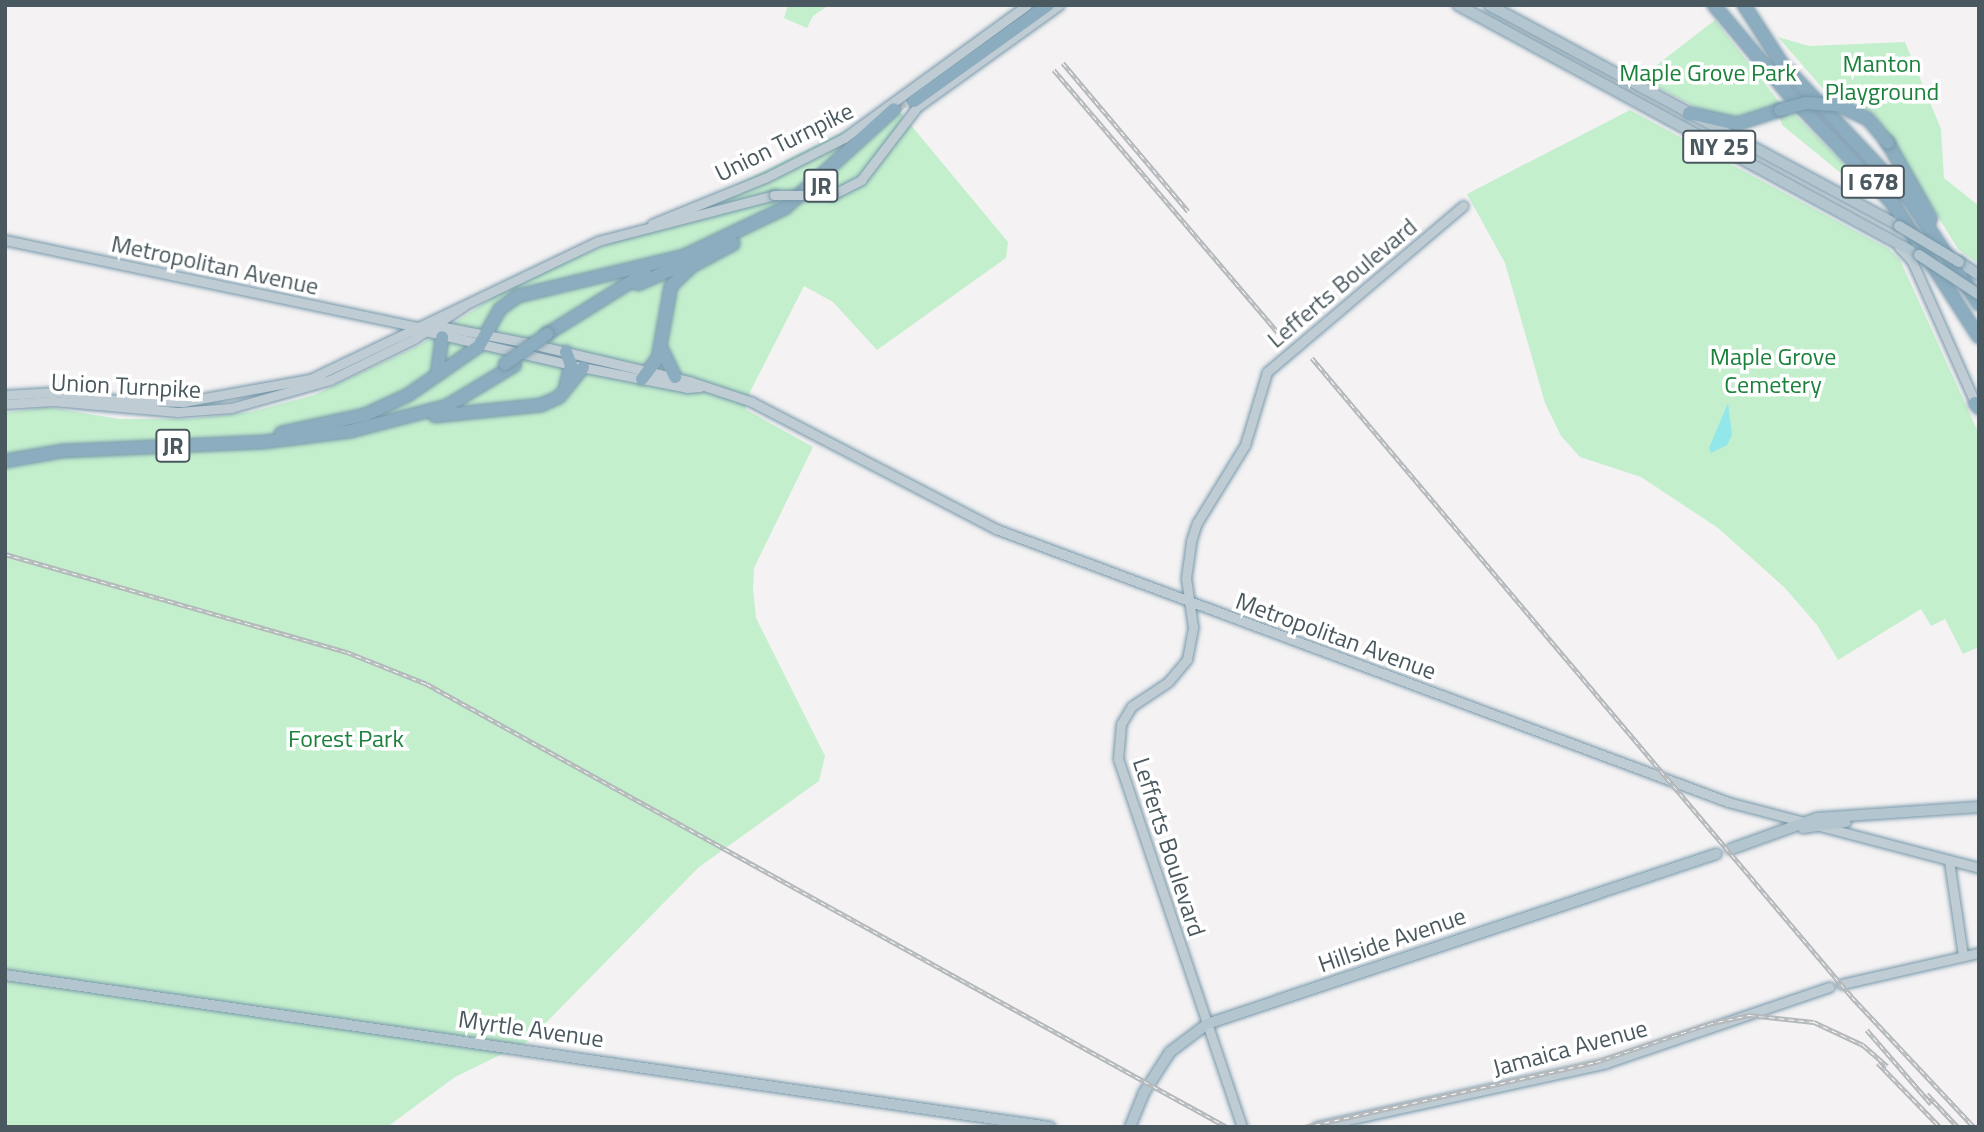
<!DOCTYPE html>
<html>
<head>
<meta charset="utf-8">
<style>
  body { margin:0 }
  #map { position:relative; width:1984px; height:1132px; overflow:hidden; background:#f4f2f3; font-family:"Titillium Web",sans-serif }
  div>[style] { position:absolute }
  .green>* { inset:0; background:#c4efcd }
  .water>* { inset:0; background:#92e7ea }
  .highway-tunnel>* { height:12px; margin-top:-6px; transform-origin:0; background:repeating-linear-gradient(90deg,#caccce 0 12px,transparent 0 18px) }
  .roads { filter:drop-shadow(0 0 2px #7798aa) drop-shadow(0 0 2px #7798aa) }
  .secondary>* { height:9px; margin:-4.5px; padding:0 4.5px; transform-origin:4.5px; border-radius:4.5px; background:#bfccd3 }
  .primary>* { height:10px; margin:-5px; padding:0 5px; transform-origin:5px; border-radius:5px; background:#b3c6cf }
  .highway>* { height:12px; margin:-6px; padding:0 6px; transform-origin:6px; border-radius:6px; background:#8cadbf }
  .rail>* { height:4.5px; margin-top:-2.25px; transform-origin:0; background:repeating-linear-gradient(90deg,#fff 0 5px,#b5b9bc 0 10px); box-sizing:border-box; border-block:2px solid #b5b9bc }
  .bridges { filter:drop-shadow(0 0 2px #7798aa) drop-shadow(0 0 2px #7798aa) }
  .secondary-bridge>* { height:9px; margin:-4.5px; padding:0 4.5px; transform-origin:4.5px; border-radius:4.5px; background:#bfccd3 }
  .primary-bridge>* { height:10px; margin:-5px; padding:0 5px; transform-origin:5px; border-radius:5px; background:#b3c6cf }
  .highway-bridge>* { height:12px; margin:-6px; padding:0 6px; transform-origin:6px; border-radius:6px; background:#8cadbf }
  span { translate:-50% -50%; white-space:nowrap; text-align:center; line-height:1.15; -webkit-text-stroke:7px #fff; paint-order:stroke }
  .shield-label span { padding:2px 5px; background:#fff; border:2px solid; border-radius:5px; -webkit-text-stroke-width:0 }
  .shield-label { font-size:23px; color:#4a595f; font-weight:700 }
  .park-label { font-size:24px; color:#1b813c }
  .street-label { font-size:24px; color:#4a595f }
  .frame { position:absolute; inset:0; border:7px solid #4a595f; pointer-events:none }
</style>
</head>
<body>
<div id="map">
  <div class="green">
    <i style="clip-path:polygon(788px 5px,829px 5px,813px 16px,807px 28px,784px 18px)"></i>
    <i style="clip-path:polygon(1715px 20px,1780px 103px,1746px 119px,1713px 116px,1640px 78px)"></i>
    <i style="clip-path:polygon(1778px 37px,1809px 46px,1905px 42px,1941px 129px,1944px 178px,1979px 206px,1979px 264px,1958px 249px,1875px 115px,1825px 91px)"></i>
    <i style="clip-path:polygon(895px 106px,1008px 242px,1006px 258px,877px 350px,833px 302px,804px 286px,750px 392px,745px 409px,813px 447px,754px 568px,753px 589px,756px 618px,825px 756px,819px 781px,699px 867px,527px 1042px,455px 1077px,387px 1127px,5px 1127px,5px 413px,47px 407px,119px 419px,190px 419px,250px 412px,314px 395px,420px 345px,517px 282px,663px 221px)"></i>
    <i style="clip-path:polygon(1630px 110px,1889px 249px,1900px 260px,1979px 434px,1979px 647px,1963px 654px,1945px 619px,1931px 626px,1921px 609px,1838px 660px,1817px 625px,1785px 588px,1718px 528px,1641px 477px,1580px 457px,1561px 436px,1545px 403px,1505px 263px,1467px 194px)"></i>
    <i style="clip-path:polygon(1791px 111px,1858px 178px,1854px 184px,1782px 125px,1780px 117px)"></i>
  </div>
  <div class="water">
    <i style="clip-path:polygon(1728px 403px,1732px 435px,1727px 445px,1711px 453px,1709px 448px)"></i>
  </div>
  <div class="highway-tunnel">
    <i style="left:894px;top:109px;width:20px;rotate:-37deg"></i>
  </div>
  <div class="roads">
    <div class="secondary">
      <i style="left:832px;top:195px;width:33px;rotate:-27deg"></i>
      <i style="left:861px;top:180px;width:92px;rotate:-52.5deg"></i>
      <i style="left:917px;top:107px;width:175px;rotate:-35.7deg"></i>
      <i style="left:652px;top:224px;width:122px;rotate:-22.2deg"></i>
      <i style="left:765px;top:178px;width:89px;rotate:-26.9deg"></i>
      <i style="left:844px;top:138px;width:226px;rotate:-36deg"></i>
      <i style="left:5px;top:240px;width:421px;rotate:11.9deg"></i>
      <i style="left:417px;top:327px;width:17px;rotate:-7deg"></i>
      <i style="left:434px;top:325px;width:91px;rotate:10.8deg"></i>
      <i style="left:523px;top:342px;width:171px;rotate:13.2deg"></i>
      <i style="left:689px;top:381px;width:66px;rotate:18.4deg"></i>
      <i style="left:752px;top:402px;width:275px;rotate:27.5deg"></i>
      <i style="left:996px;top:529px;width:781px;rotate:20.45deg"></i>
      <i style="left:1728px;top:802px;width:260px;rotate:14.7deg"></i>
      <i style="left:1899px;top:247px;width:19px;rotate:47deg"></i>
      <i style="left:1912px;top:261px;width:160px;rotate:66deg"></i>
      <i style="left:421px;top:330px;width:154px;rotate:13.1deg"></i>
      <i style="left:571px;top:365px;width:118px;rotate:11.2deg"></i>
      <i style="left:687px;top:388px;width:13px;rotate:-4deg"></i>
      <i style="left:5px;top:395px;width:51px;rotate:-3.4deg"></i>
      <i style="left:56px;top:392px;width:61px;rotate:7.6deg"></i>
      <i style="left:116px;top:400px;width:67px;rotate:1.7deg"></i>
      <i style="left:183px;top:402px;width:129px;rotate:-10.3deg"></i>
      <i style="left:310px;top:379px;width:319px;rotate:-25.6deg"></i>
      <i style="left:598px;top:241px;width:182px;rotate:-14.6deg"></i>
      <i style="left:5px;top:404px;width:48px;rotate:-3.6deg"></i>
      <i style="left:53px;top:401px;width:125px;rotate:5deg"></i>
      <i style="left:178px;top:412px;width:53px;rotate:-4.3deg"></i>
      <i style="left:231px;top:408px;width:103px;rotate:-15.8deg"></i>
      <i style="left:330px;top:380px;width:93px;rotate:-26deg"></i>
      <i style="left:414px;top:339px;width:60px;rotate:-33.4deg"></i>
      <i style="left:1949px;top:861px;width:96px;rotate:81.6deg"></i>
      <i style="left:1842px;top:984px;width:140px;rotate:-12.8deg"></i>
      <i style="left:1242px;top:1127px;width:388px;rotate:-108.6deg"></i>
      <i style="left:1118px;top:759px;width:35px;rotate:-85deg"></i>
      <i style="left:1121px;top:724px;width:21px;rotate:-59deg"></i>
      <i style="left:1132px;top:706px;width:43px;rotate:-33.7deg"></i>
      <i style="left:1168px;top:682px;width:30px;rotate:-50deg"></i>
      <i style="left:1187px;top:659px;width:33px;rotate:-79deg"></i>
      <i style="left:1193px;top:627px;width:49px;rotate:-98.1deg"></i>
      <i style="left:1186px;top:578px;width:37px;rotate:-82deg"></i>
      <i style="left:1191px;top:541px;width:19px;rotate:-72deg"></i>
      <i style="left:1197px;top:523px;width:92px;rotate:-58.4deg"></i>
      <i style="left:1245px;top:445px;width:76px;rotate:-73.2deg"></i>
      <i style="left:1267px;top:372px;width:257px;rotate:-40.3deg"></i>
      <i style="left:1316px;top:1127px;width:297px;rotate:-12.4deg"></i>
      <i style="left:1606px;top:1063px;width:236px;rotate:-18.8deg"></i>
    </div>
    <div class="primary">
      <i style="left:1458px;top:5px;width:524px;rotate:28.47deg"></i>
      <i style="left:1489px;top:5px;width:466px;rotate:28.3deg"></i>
      <i style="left:1959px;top:262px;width:24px;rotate:33deg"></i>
      <i style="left:1803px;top:828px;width:43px;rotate:-7.9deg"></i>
      <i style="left:1731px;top:849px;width:91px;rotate:-19.8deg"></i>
      <i style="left:1817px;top:818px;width:162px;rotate:-3.9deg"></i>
      <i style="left:5px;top:975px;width:1056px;rotate:8.28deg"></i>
      <i style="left:1130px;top:1127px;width:35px;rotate:-68deg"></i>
      <i style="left:1143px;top:1094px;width:50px;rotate:-57.3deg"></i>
      <i style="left:1170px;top:1052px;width:46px;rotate:-37.1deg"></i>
      <i style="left:1207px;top:1024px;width:537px;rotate:-18.47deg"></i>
    </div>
    <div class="highway">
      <i style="left:1714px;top:5px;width:111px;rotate:50.1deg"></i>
      <i style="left:1785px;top:90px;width:157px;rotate:46.5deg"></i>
      <i style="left:1893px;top:204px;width:158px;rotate:57.1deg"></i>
      <i style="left:1744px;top:5px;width:70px;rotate:57.2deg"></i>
      <i style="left:1782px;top:64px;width:187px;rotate:46.7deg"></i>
      <i style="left:1910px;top:200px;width:125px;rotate:56.4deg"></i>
      <i style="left:914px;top:101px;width:165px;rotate:-35.6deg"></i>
      <i style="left:1689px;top:113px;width:49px;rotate:12.9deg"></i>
      <i style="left:1737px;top:124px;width:45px;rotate:-18deg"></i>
      <i style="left:1888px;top:143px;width:87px;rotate:60.5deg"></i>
      <i style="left:678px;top:259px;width:119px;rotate:-25.5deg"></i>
      <i style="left:785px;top:208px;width:147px;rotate:-42.2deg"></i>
      <i style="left:638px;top:284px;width:56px;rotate:-23.3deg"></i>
      <i style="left:547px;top:334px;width:115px;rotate:-31.9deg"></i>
      <i style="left:662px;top:350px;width:30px;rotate:64deg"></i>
      <i style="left:437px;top:374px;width:37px;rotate:-82deg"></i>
      <i style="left:642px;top:379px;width:26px;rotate:-53deg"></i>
      <i style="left:658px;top:358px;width:73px;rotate:-79.8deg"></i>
      <i style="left:671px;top:286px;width:29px;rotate:-44deg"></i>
      <i style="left:692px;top:266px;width:47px;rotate:-28.2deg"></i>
      <i style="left:566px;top:384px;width:20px;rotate:-75deg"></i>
      <i style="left:571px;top:365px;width:14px;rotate:-111deg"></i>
      <i style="left:1975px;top:403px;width:6px;rotate:51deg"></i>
      <i style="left:435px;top:416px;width:107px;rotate:-5.9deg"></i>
      <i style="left:541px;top:405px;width:20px;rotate:-24deg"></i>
      <i style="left:559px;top:397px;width:38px;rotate:-51deg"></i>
      <i style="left:281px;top:433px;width:86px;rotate:-12.1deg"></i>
      <i style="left:365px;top:415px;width:47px;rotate:-24.9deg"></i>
      <i style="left:408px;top:395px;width:86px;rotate:-34.6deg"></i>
      <i style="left:479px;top:346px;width:43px;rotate:-60.4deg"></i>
      <i style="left:500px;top:309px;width:22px;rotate:-36deg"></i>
      <i style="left:518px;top:296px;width:172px;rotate:-13.5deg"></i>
      <i style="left:5px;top:461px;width:59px;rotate:-9.8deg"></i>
      <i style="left:63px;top:451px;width:201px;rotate:-2.6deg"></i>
      <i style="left:264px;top:442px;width:88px;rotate:-7.2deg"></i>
      <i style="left:351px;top:431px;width:99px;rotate:-14.6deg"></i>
      <i style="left:447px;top:406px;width:79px;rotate:-31.1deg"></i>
    </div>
  </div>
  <div class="rail">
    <i style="left:1063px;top:63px;width:194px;rotate:49.8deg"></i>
    <i style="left:1054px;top:70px;width:345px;rotate:49.5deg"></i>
    <i style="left:1312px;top:358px;width:837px;rotate:49.8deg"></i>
    <i style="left:1852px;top:997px;width:178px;rotate:46.8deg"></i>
    <i style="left:5px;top:554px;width:356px;rotate:16deg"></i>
    <i style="left:347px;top:652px;width:86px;rotate:21.8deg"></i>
    <i style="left:427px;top:684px;width:914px;rotate:28.98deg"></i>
    <i style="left:1867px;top:1030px;width:98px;rotate:49.1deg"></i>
    <i style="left:1878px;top:1063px;width:89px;rotate:45.9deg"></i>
    <i style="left:1927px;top:1094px;width:45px;rotate:46.8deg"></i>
    <i style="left:1305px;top:1127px;width:298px;rotate:-12.6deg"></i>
    <i style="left:1596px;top:1062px;width:118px;rotate:-18.7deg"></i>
    <i style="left:1708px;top:1024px;width:42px;rotate:-12.4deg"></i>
    <i style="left:1749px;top:1015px;width:65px;rotate:6.1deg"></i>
    <i style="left:1814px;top:1022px;width:54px;rotate:25.1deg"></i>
    <i style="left:1863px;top:1045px;width:32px;rotate:41deg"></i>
  </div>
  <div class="bridges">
    <div class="secondary-bridge">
      <i style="left:774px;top:195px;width:58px"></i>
    </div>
    <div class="primary-bridge">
      <i style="left:1899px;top:226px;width:70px;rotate:31deg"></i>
      <i style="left:1919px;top:255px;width:71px;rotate:33.5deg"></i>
    </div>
    <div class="highway-bridge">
      <i style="left:1780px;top:110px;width:27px;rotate:-15deg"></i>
      <i style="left:1806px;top:103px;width:32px;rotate:4deg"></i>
      <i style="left:1838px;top:105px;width:33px;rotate:25deg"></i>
      <i style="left:1868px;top:119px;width:31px;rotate:50deg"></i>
      <i style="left:505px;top:364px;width:52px;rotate:-35.5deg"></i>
    </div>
  </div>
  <div class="shield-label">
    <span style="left:1719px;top:147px">NY 25</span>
    <span style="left:1873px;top:182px">I 678</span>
    <span style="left:821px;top:186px">JR</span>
    <span style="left:173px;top:446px">JR</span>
  </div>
  <div class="park-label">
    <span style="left:1882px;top:78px">Manton<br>Playground</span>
    <span style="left:1708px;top:73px">Maple Grove Park</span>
    <span style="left:1773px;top:371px">Maple Grove<br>Cemetery</span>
    <span style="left:346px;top:739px">Forest Park</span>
  </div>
  <div class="street-label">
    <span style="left:784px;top:142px;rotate:-26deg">Union Turnpike</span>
    <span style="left:215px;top:265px;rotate:12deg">Metropolitan Avenue</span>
    <span style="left:1342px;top:283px;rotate:-40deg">Lefferts Boulevard</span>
    <span style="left:126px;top:386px;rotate:3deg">Union Turnpike</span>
    <span style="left:1336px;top:636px;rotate:20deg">Metropolitan Avenue</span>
    <span style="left:1169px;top:847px;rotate:72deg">Lefferts Boulevard</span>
    <span style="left:1392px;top:940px;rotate:-19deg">Hillside Avenue</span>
    <span style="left:531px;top:1029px;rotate:8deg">Myrtle Avenue</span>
    <span style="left:1570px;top:1048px;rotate:-15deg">Jamaica Avenue</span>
  </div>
  <div class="frame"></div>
</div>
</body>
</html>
